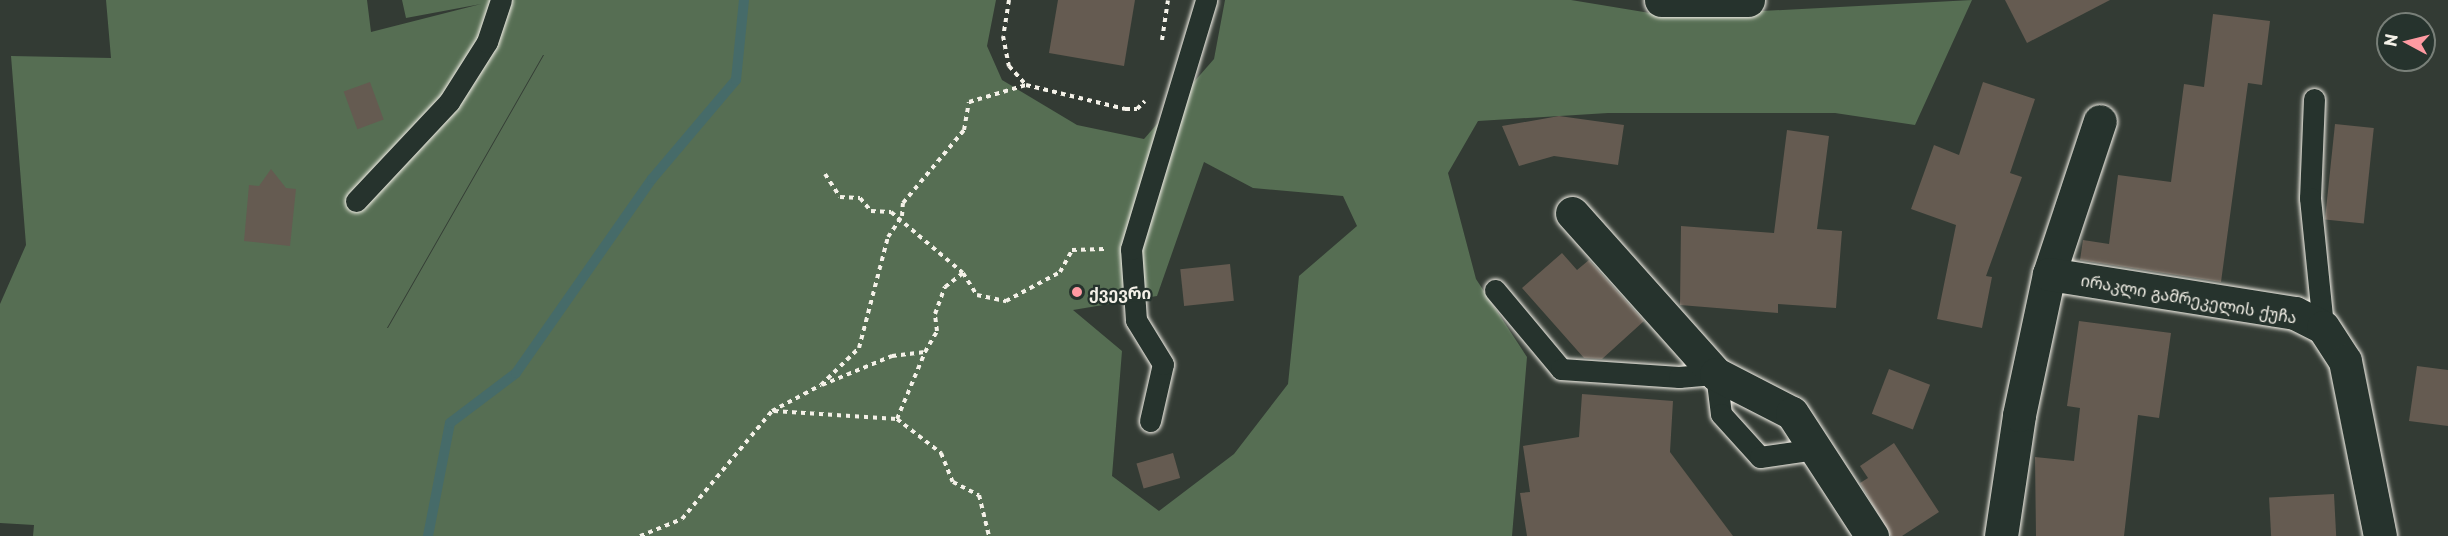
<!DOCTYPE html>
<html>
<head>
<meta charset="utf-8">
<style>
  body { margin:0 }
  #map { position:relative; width:2448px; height:536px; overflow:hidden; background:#333b34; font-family:"Playpen Sans","Noto Sans Georgian",sans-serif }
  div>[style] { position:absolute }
  .green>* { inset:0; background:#566e53 }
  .stream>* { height:10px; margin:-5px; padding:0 5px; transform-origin:5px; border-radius:5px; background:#466b69 }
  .building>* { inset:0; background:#655b51; transform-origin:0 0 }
  .path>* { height:4px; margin-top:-2px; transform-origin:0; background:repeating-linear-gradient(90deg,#f4f1e8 0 4.5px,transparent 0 9px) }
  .roads { filter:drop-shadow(0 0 2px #f4f1e8) drop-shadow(0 0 2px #f4f1e8) }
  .lane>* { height:21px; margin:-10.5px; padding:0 10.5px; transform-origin:10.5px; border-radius:10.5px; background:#26332d }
  .street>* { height:33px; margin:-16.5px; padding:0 16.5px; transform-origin:16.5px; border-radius:16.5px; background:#26332d }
  .dots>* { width:16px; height:16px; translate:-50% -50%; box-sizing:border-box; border:3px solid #26332d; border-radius:50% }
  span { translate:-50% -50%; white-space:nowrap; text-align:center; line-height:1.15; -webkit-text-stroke:4.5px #26332d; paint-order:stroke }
  .poi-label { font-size:16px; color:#f4f1e8; font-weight:700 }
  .left { translate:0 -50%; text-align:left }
  .street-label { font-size:16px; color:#f4f1e8 }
  .north { position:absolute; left:2376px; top:12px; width:60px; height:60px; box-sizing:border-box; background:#26332d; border:2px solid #787f78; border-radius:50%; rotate:277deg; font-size:16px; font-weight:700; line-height:24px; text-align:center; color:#f4f1e8 }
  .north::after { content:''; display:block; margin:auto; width:21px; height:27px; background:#ff9aa2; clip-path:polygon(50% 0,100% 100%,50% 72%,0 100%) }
</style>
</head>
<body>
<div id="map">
  <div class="green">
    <i style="clip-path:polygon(evenodd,106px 0,367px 0,371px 32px,481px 4px,406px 18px,402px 0,996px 0,987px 46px,1002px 80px,1077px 125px,1144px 139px,1214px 59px,1225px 0,1571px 0,1668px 16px,1972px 0,1915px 125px,1835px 113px,1608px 113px,1478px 121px,1448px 173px,1476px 279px,1527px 357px,1512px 536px,33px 536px,34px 525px,0 523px,0 304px,26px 245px,11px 56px,111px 58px,106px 0,544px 55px,388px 328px,387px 328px,543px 55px,544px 55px,106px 0,1204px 162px,1253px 188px,1343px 196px,1357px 226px,1299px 276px,1288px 384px,1234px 454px,1159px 511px,1112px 476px,1122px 351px,1073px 310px,1157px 296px,1204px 162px)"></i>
  </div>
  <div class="stream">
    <i style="left:428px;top:536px;width:115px;rotate:-79deg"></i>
    <i style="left:450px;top:423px;width:83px;rotate:-37.1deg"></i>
    <i style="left:516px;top:373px;width:237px;rotate:-55deg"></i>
    <i style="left:652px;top:179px;width:130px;rotate:-49.7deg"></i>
    <i style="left:736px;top:80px;width:80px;rotate:-84.3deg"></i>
  </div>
  <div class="building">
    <i style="clip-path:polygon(1058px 0,1135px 0,1124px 66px,1049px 53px)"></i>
    <i style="clip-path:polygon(2005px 0,2110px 0,2027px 43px)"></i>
    <i style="clip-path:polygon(2213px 14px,2270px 21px,2262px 85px,2248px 83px,2221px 282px,2080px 260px,2083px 240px,2109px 244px,2118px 175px,2171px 182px,2184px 84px,2204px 87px)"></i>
    <i style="left:370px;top:82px;width:40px;height:28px;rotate:70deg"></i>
    <i style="clip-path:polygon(1983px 82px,2035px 99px,2010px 173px,2022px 177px,1986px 276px,1992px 277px,1982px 328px,1937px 319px,1956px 225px,1911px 209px,1934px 145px,1959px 155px)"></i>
    <i style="clip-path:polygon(1559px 116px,1624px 125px,1618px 165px,1554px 156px,1519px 166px,1502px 126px)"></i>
    <i style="left:2335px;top:124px;width:39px;height:96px;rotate:6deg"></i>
    <i style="clip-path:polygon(1787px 130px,1829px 136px,1817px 229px,1842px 231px,1836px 308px,1778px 304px,1778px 313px,1680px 305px,1681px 226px,1774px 233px)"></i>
    <i style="clip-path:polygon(271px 169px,286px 188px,296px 189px,290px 246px,244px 241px,249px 185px,259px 186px)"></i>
    <i style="clip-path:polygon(1562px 253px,1577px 270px,1589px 260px,1644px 321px,1602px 359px,1584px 358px,1522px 288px)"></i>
    <i style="left:1230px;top:264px;width:37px;height:50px;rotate:84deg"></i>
    <i style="clip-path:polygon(2079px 321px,2171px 333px,2159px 418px,2138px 415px,2124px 536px,2036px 536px,2035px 457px,2074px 461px,2080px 408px,2067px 406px)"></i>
    <i style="clip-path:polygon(2417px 366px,2448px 370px,2448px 426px,2409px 421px)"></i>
    <i style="left:1889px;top:369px;width:44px;height:48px;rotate:21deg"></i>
    <i style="clip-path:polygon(1582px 394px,1673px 401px,1670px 452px,1733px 536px,1527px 536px,1520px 493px,1530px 492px,1523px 446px,1579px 437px)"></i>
    <i style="clip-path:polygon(1894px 443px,1939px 512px,1902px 536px,1891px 536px,1860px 483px,1868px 478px,1860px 466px)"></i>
    <i style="left:1173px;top:453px;width:26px;height:38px;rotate:74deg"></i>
    <i style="left:2334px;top:494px;width:42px;height:65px;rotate:87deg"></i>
  </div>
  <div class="path">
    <i style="left:1009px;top:0;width:36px;rotate:99deg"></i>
    <i style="left:1003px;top:36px;width:31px;rotate:79deg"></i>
    <i style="left:1009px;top:66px;width:25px;rotate:48deg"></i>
    <i style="left:1026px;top:85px;width:102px;rotate:13.6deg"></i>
    <i style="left:1125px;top:109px;width:12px"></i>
    <i style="left:1137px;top:109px;width:11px;rotate:-45deg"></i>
    <i style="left:1162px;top:40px;width:40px;rotate:-81.5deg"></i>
    <i style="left:825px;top:174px;width:27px;rotate:57deg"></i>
    <i style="left:840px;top:197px;width:20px;rotate:3deg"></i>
    <i style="left:860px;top:198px;width:17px;rotate:50deg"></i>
    <i style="left:871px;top:211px;width:20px;rotate:3deg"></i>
    <i style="left:891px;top:212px;width:94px;rotate:40.3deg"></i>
    <i style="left:822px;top:385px;width:76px;rotate:-22.5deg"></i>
    <i style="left:892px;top:356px;width:33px;rotate:-7deg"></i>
    <i style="left:925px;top:352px;width:24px;rotate:-60deg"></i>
    <i style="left:937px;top:331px;width:17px;rotate:-97deg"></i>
    <i style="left:935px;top:314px;width:29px;rotate:-70deg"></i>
    <i style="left:945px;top:287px;width:23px;rotate:-38deg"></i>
    <i style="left:963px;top:273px;width:26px;rotate:58deg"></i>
    <i style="left:977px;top:295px;width:30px;rotate:12deg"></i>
    <i style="left:1006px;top:301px;width:61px;rotate:-28.2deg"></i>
    <i style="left:1060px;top:272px;width:25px;rotate:-61deg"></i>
    <i style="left:1072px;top:250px;width:32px;rotate:-2deg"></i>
    <i style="left:774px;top:411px;width:123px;rotate:3.7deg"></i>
    <i style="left:897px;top:419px;width:56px;rotate:37.7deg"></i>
    <i style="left:941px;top:453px;width:31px;rotate:68deg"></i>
    <i style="left:953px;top:482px;width:29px;rotate:27deg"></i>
    <i style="left:979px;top:495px;width:42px;rotate:76.3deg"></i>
    <i style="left:897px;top:419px;width:73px;rotate:-67.3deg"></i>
    <i style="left:640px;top:536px;width:45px;rotate:-22deg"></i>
    <i style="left:682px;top:519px;width:141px;rotate:-50.2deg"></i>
    <i style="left:772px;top:411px;width:55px;rotate:-28deg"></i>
    <i style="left:821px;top:385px;width:53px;rotate:-44.2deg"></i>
    <i style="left:859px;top:348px;width:115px;rotate:-75.4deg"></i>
    <i style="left:888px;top:237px;width:25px;rotate:-56deg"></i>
    <i style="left:902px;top:216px;width:13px;rotate:-86deg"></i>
    <i style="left:903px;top:203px;width:95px;rotate:-50.1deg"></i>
    <i style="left:964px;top:130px;width:28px;rotate:-80deg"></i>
    <i style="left:969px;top:102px;width:59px;rotate:-16.6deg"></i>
  </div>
  <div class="roads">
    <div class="lane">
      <i style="left:2314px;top:99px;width:99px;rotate:92.3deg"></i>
      <i style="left:2310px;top:198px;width:130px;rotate:84.2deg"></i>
      <i style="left:356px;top:201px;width:136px;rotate:-46.8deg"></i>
      <i style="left:449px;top:102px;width:71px;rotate:-57.7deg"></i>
      <i style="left:487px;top:42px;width:44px;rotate:-71.6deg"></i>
      <i style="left:1495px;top:290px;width:103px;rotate:50.1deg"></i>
      <i style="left:1561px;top:369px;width:118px;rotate:3.9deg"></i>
      <i style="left:1679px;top:377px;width:37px;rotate:-5deg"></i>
      <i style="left:1716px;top:374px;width:40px;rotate:82.9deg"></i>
      <i style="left:1721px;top:414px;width:58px;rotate:47.8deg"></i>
      <i style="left:1760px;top:457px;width:57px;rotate:-8.1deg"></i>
      <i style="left:1150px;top:421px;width:58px;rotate:-77.2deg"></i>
      <i style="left:1163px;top:364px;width:52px;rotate:-121.5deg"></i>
      <i style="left:1136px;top:320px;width:71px;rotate:-94deg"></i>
      <i style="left:1131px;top:249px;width:260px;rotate:-73.2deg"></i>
    </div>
    <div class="street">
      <i style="left:1661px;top:0;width:87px"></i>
      <i style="left:1572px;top:213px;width:216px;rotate:48.2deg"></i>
      <i style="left:1716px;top:374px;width:85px;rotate:27.2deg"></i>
      <i style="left:1792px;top:413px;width:147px;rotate:57deg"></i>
      <i style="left:2049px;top:274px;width:161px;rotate:-71.6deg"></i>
      <i style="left:2001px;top:536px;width:122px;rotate:-81.5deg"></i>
      <i style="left:2019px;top:415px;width:144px;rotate:-78deg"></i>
      <i style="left:2049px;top:274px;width:249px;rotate:9deg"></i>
      <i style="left:2295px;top:313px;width:31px;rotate:27deg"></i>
      <i style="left:2323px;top:327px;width:40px;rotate:57.1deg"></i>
      <i style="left:2345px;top:361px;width:178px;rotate:78.7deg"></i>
    </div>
  </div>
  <div class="dots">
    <i style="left:1077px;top:292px;background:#ff9aa2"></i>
  </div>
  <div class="poi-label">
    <span class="left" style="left:1089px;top:292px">ქვევრი</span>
  </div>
  <div class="street-label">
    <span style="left:2189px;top:298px;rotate:10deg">ირაკლი გამრეკელის ქუჩა</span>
  </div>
  <div class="north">N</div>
</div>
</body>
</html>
